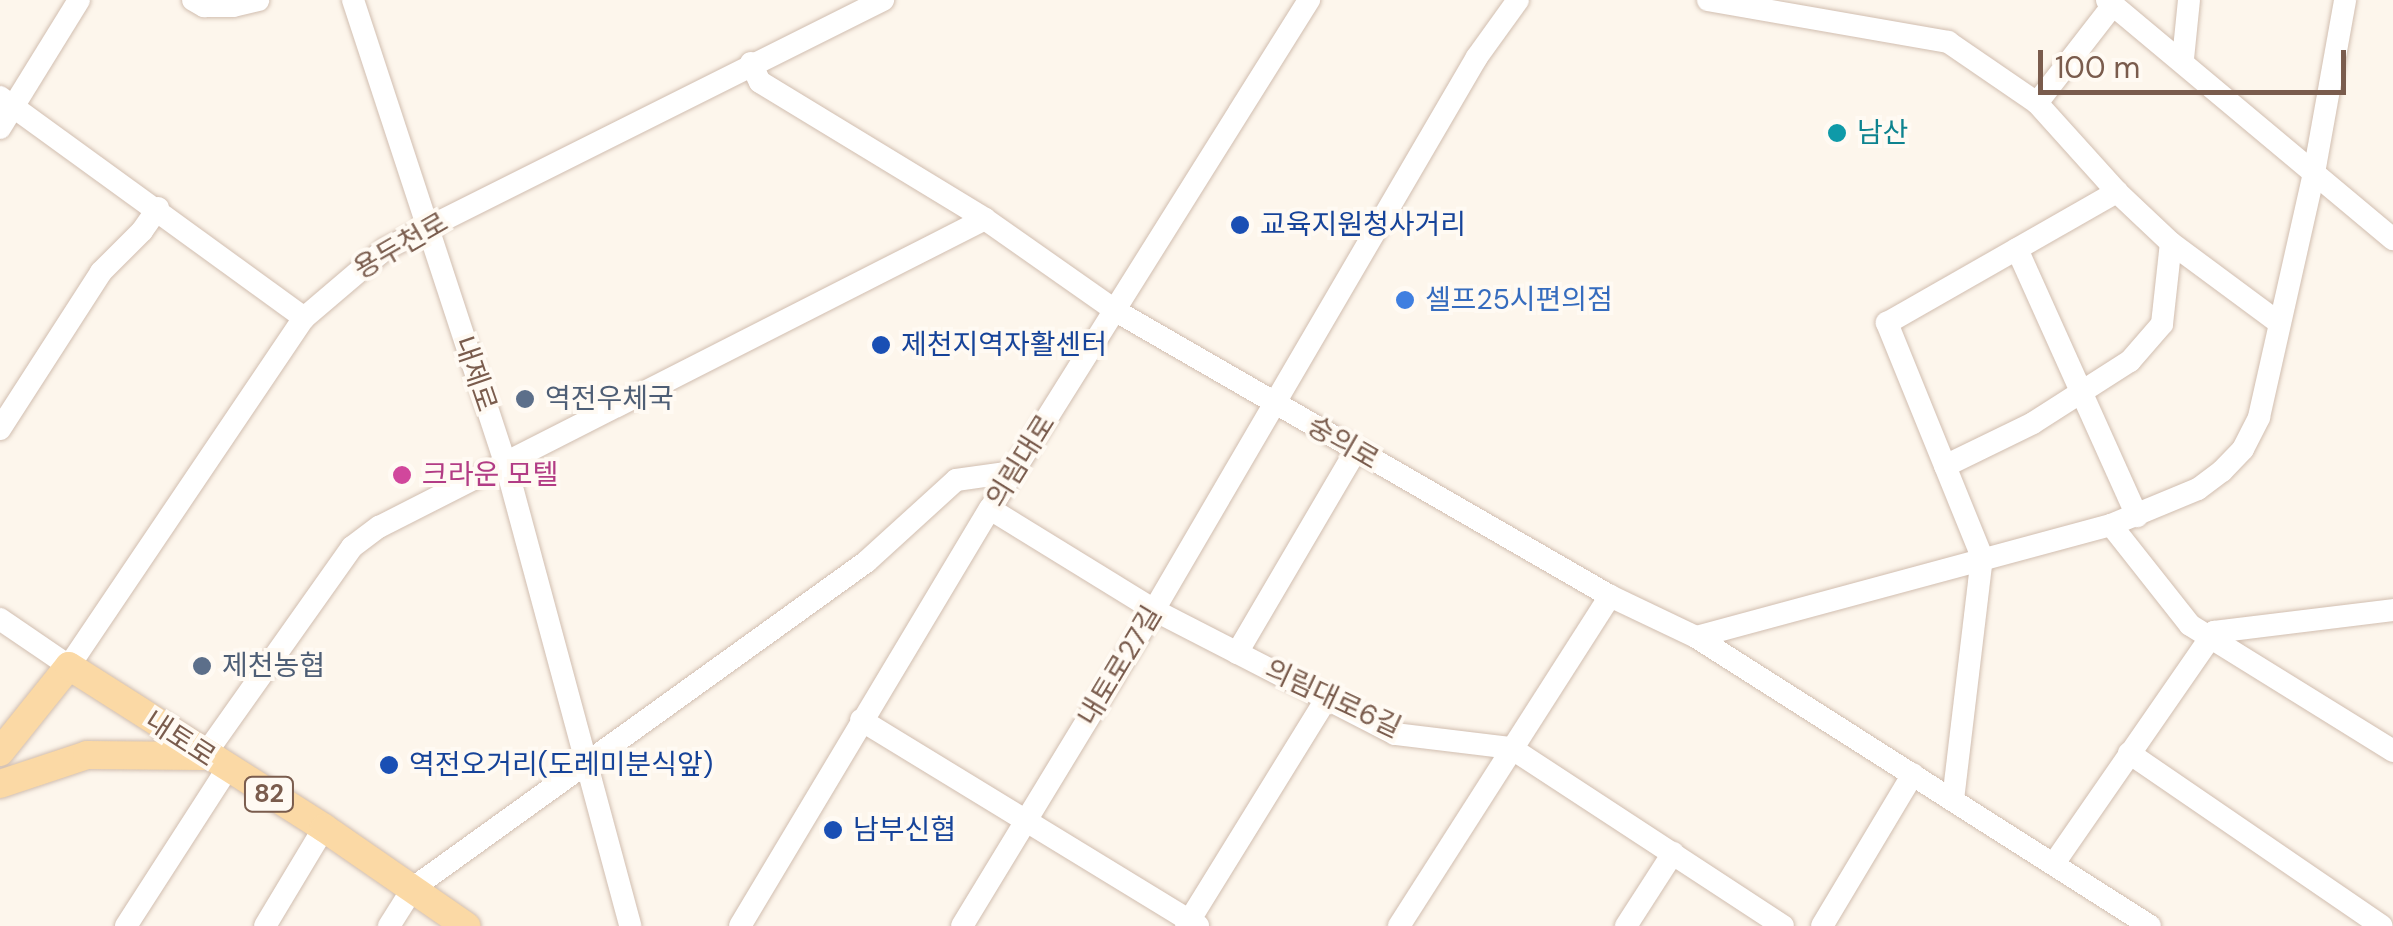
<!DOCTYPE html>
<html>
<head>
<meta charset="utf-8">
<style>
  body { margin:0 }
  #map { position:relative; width:2393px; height:926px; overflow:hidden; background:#fdf6ec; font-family:"DM Sans","Noto Sans KR",sans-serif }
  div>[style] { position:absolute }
  .roads { filter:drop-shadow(0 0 2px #d1beb0) drop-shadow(0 0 2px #d1beb0) }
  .minor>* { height:22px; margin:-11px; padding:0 11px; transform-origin:11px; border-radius:11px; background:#fff }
  .major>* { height:28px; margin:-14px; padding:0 14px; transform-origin:14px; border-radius:14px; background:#fbd9a5 }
  .dots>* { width:28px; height:28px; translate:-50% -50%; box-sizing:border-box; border:5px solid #fffaf3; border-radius:50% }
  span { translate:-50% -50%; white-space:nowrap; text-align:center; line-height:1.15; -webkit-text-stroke:8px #fffaf3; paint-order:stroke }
  .shield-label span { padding:2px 8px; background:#fffaf3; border:2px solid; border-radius:8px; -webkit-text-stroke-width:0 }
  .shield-label { font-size:25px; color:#7a5c4d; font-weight:700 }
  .culture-label { font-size:28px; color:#0d838f }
  .left { translate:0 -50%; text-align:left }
  .transit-label { font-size:28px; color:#164399 }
  .street-label { font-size:28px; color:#7a5c4d }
  .shop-label { font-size:28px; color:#366cbe }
  .service-label { font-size:28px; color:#4e5e75 }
  .hotel-label { font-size:28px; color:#b23c85 }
  .scale { position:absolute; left:2038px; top:50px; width:308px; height:45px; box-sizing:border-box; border:5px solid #7a5c4d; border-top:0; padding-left:12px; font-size:30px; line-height:35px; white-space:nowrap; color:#7a5c4d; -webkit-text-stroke:8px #fffaf3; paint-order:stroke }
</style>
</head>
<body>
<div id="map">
  <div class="roads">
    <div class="minor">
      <i style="left:193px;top:0;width:13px;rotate:29deg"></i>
      <i style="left:204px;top:6px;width:29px"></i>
      <i style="left:233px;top:6px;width:26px;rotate:-13deg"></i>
      <i style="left:353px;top:0;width:490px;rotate:71.8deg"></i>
      <i style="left:506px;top:465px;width:477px;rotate:74.9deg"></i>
      <i style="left:1708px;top:0;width:244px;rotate:9.9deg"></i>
      <i style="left:1948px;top:42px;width:108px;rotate:34.4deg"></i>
      <i style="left:2037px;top:103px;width:120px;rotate:48deg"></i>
      <i style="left:2117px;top:192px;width:74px;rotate:43.4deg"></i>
      <i style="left:2171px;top:243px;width:134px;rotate:36.5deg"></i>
      <i style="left:2107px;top:0;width:373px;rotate:39.9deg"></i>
      <i style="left:2183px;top:59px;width:59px;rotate:-84.2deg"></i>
      <i style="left:751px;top:63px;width:21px;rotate:65deg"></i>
      <i style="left:760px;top:82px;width:263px;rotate:31.3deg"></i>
      <i style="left:985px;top:219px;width:160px;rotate:35.1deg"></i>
      <i style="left:1116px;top:311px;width:570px;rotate:29.98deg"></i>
      <i style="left:1610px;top:596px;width:95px;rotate:25.5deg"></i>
      <i style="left:1696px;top:637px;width:538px;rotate:32.48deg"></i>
      <i style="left:0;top:97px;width:376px;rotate:36deg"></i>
      <i style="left:2037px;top:103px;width:124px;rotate:-52.2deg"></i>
      <i style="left:0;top:128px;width:150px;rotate:-58.3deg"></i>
      <i style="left:2017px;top:249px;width:293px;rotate:65.8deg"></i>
      <i style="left:0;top:429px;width:187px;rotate:-57.2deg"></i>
      <i style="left:101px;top:272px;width:58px;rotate:-45deg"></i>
      <i style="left:142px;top:231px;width:28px;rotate:-55deg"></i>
      <i style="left:1945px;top:466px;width:98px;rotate:-26deg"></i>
      <i style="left:2033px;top:423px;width:115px;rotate:-32.6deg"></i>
      <i style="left:2130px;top:361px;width:49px;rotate:-49.1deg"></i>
      <i style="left:2162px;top:324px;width:81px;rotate:-83.7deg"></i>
      <i style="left:990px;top:509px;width:193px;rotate:31.6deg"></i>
      <i style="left:1154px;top:610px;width:271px;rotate:27.2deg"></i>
      <i style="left:1395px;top:734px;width:117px;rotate:6.9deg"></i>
      <i style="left:1511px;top:748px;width:325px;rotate:33.2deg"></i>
      <i style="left:2111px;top:525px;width:127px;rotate:51.7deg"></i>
      <i style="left:2190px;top:625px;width:239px;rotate:31.8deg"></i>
      <i style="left:0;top:619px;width:83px;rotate:34.3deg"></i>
      <i style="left:69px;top:666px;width:420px;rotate:-56deg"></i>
      <i style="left:304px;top:318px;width:106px;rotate:-40.4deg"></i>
      <i style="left:385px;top:249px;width:557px;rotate:-26.57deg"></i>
      <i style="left:1696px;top:637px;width:430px;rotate:-15.1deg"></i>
      <i style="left:2111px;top:525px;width:94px;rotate:-22.5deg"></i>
      <i style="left:2198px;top:489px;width:30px;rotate:-37deg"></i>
      <i style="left:2222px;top:471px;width:30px;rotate:-46deg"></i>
      <i style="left:2243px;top:449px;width:36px;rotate:-63deg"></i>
      <i style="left:2259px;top:417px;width:250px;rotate:-77.3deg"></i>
      <i style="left:2314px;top:173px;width:176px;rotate:-79.8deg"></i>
      <i style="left:1237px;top:653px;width:235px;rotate:-59.6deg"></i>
      <i style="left:861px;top:720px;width:395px;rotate:31.4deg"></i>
      <i style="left:2129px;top:753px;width:306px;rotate:34.4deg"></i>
      <i style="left:204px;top:756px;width:256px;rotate:-54.7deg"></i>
      <i style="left:352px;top:547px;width:34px;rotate:-37deg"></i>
      <i style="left:379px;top:527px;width:680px;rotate:-26.94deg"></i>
      <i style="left:1953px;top:800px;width:245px;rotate:-83.2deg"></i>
      <i style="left:1982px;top:557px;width:253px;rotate:-112.1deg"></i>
      <i style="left:1887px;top:323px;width:265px;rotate:-29.7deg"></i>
      <i style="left:2055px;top:862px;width:280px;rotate:-55.3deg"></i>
      <i style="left:2214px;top:632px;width:180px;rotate:-7deg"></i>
      <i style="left:126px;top:926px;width:187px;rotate:-57.2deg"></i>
      <i style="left:265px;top:926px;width:114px;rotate:-59deg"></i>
      <i style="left:389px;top:926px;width:45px;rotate:-57.7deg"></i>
      <i style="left:413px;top:888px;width:558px;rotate:-35.74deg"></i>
      <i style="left:866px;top:562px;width:122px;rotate:-42.3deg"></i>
      <i style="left:956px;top:480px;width:58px;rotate:-8deg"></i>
      <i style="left:740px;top:926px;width:486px;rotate:-59.1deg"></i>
      <i style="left:990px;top:509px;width:601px;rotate:-57.92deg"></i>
      <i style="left:962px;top:926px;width:370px;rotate:-58.7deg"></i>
      <i style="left:1154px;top:610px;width:640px;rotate:-59.71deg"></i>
      <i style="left:1477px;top:57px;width:70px;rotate:-54.3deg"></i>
      <i style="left:1186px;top:926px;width:264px;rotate:-58.3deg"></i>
      <i style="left:1399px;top:926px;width:392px;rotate:-57.4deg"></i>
      <i style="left:1626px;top:926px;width:87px;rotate:-57.2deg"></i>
      <i style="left:1822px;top:926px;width:177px;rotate:-59.1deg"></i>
    </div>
    <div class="major">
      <i style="left:0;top:752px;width:110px;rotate:-51.3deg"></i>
      <i style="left:69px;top:666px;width:302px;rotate:32.4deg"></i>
      <i style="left:324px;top:828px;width:173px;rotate:34.6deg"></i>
      <i style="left:0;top:784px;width:92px;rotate:-18.4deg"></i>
      <i style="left:87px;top:755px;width:116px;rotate:0.5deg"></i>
    </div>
  </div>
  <div class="dots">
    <i style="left:1837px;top:133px;background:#0f9aa8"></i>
    <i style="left:1240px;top:225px;background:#1a4fb4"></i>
    <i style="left:1405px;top:300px;background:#3f7fe0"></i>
    <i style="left:881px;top:345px;background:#1a4fb4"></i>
    <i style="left:525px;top:399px;background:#5c6f8a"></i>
    <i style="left:402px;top:475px;background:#d1479c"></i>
    <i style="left:202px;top:666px;background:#5c6f8a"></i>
    <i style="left:389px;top:765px;background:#1a4fb4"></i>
    <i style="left:833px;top:830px;background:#1a4fb4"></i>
  </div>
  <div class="shield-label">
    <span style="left:269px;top:794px">82</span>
  </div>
  <div class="culture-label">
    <span class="left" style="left:1857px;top:133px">남산</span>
  </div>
  <div class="transit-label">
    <span class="left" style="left:1260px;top:225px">교육지원청사거리</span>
    <span class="left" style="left:901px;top:345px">제천지역자활센터</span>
    <span class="left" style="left:409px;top:765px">역전오거리(도레미분식앞)</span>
    <span class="left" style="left:853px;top:830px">남부신협</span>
  </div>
  <div class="street-label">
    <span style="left:401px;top:246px;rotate:-30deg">용두천로</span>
    <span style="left:475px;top:374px;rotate:71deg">내제로</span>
    <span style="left:1343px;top:443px;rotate:30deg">숭의로</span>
    <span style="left:1021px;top:461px;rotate:-58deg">의림대로</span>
    <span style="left:1120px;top:666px;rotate:-59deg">내토로27길</span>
    <span style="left:1333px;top:699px;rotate:25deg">의림대로6길</span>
    <span style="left:180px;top:739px;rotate:33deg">내토로</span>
  </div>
  <div class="shop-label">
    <span class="left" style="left:1425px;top:300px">셀프25시편의점</span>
  </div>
  <div class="service-label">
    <span class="left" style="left:545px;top:399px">역전우체국</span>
    <span class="left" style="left:222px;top:666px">제천농협</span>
  </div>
  <div class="hotel-label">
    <span class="left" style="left:422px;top:475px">크라운 모텔</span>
  </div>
  <div class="scale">100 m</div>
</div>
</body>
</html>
